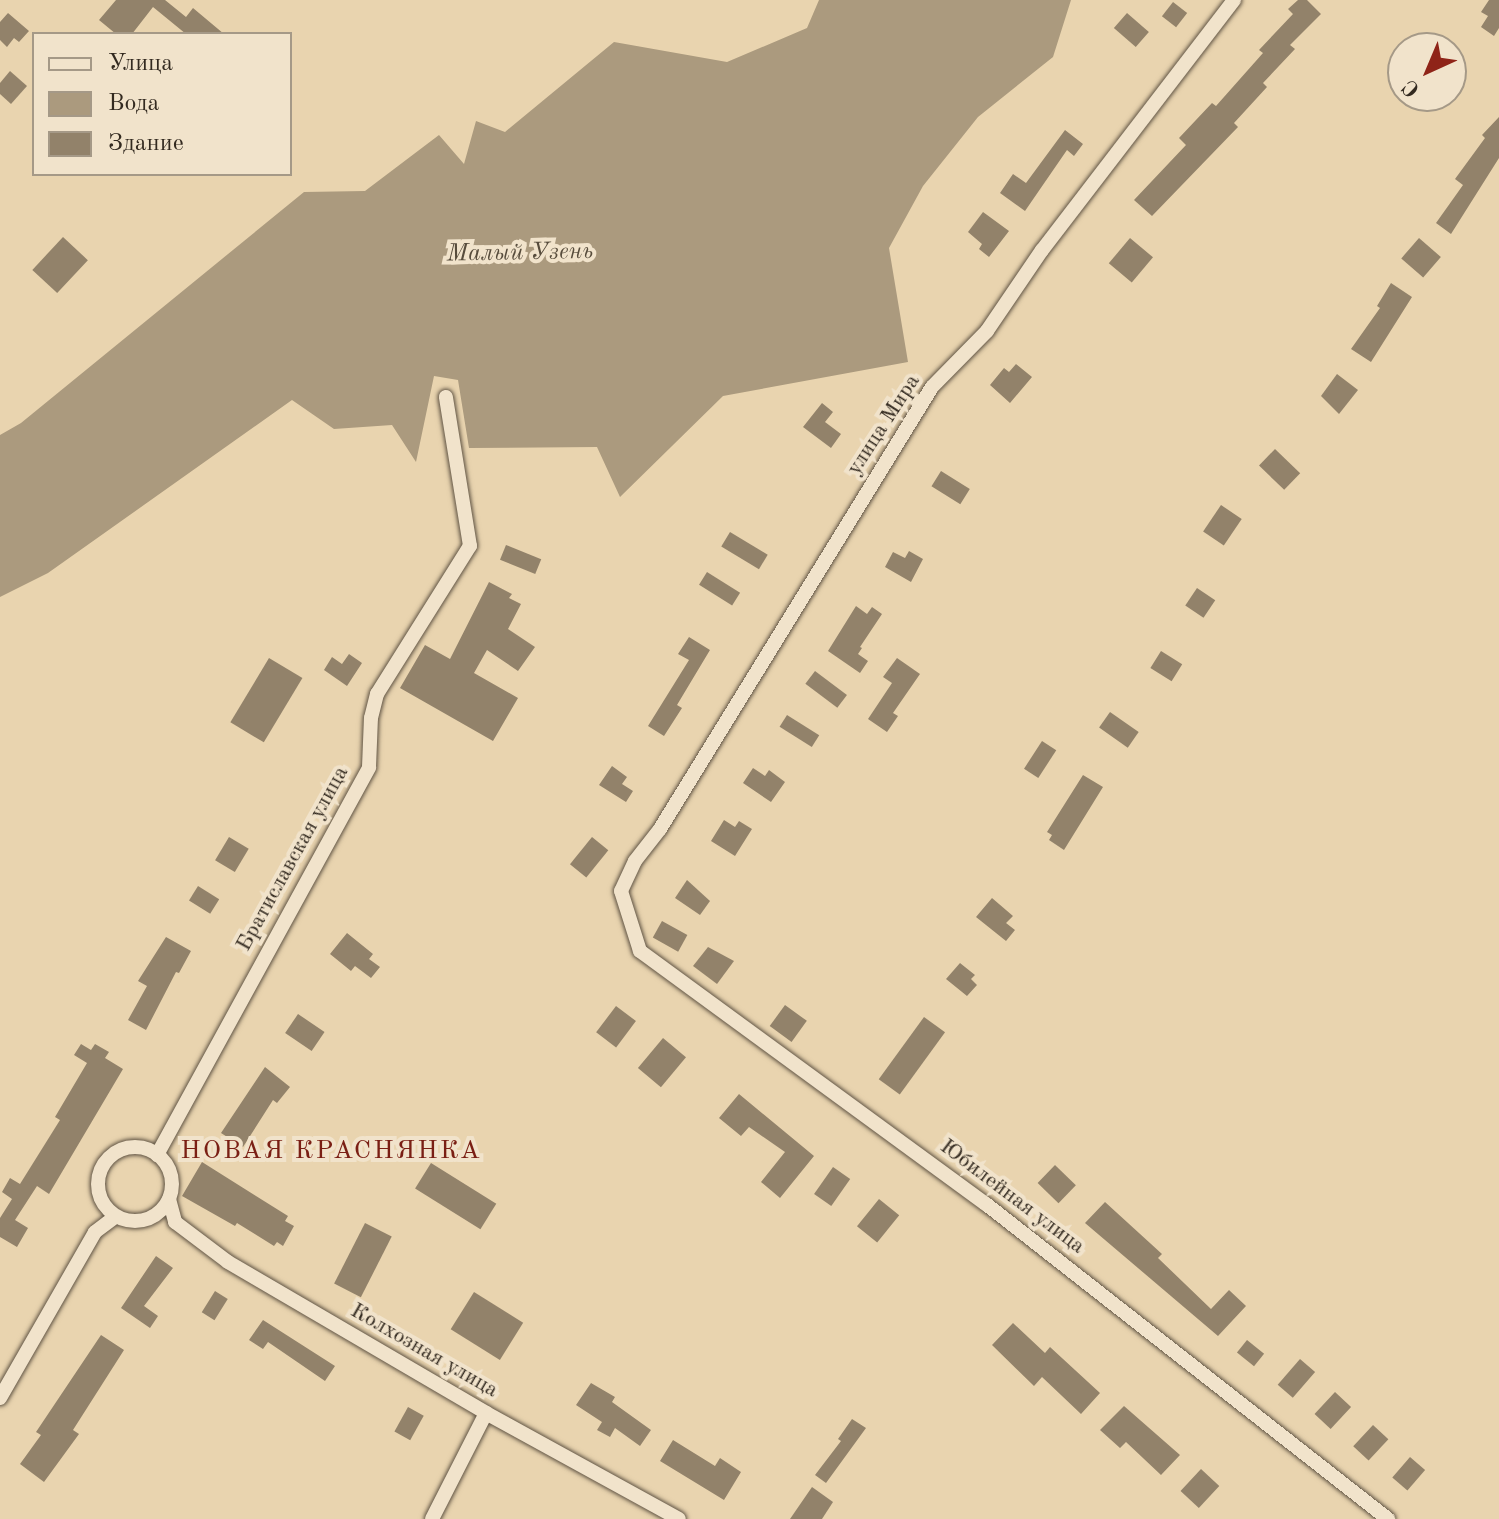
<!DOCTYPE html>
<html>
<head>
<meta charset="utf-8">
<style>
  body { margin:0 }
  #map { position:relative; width:1499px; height:1519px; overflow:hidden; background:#e9d4af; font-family:"Old Standard TT",serif }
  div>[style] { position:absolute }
  .water>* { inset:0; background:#ab9a7e }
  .building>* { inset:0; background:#92826a; transform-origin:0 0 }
  .roads { filter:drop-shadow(0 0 2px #605444) drop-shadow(0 0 2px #605444) }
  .minor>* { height:14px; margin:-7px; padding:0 7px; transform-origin:7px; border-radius:7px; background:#f1e3cb }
  .minor>.ring { margin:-7px; padding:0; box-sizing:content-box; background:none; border:14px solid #f1e3cb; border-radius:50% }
  span { translate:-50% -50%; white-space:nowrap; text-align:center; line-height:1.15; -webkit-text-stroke:8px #f1e3cb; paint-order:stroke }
  .street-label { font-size:22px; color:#332a20 }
  .water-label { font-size:24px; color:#574c3c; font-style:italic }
  .quarter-label { font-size:26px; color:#7a1f14; letter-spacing:2px }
  .legend { position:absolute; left:32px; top:32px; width:260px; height:144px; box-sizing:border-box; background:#f1e3cb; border:2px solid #a59987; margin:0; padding:10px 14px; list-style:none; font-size:24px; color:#332a20 }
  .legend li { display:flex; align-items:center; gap:16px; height:40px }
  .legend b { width:40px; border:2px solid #a59987 }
  .north { position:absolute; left:1387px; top:32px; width:80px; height:80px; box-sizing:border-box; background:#f1e3cb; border:2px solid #a59987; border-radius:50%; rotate:224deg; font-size:22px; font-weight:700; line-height:32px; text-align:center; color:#332a20 }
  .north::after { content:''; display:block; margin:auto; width:28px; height:36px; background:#8f2418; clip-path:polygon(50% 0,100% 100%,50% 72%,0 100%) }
</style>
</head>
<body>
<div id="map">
  <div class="water">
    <i style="clip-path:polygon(819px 0,1071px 0,1053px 57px,978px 117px,923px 186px,889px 248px,908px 362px,723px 396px,620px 497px,597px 447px,469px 448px,458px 380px,434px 376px,416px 462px,392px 425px,334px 429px,292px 400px,48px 573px,0 597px,0 435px,21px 423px,304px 192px,365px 191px,439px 135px,464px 164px,476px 121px,505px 132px,614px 42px,727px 62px,807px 28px)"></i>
  </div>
  <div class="building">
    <i style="clip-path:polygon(116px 0,165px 0,186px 17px,193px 8px,224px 34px,186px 34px,153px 7px,132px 34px,116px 34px,99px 20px)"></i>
    <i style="clip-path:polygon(1298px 0,1307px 0,1321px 14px,1290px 45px,1295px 49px,1263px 83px,1267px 87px,1234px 123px,1238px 127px,1152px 216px,1134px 200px,1186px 145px,1179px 138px,1212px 103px,1216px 106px,1263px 53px,1259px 50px,1293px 14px,1288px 9px)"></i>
    <i style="clip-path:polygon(1489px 0,1499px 0,1499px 28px,1494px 36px,1481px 27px,1488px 16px,1481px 12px)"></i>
    <i style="left:1173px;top:2px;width:18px;height:18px;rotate:38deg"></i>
    <i style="clip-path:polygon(8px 13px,29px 31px,19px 42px,14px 38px,7px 47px,0 40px,0 22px)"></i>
    <i style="left:1127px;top:13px;width:29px;height:20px;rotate:41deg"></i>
    <i style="clip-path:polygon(10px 71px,27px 86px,11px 104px,0 94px,0 83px)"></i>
    <i style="clip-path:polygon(1499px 117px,1499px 158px,1451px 234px,1436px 223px,1463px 185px,1455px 179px,1485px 138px,1482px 135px)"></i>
    <i style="clip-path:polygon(1065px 130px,1083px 144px,1074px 156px,1067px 150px,1025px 211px,1000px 193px,1013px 174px,1026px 183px)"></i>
    <i style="clip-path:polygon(983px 212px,1009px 231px,989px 257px,979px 249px,982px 244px,968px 232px)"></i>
    <i style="left:63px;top:237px;width:34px;height:45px;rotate:43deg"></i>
    <i style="left:1130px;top:238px;width:30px;height:33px;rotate:40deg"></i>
    <i style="left:1419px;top:238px;width:29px;height:27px;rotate:41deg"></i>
    <i style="clip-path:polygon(1391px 283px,1412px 297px,1371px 362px,1351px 349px,1380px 308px,1377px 306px)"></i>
    <i style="clip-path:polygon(1016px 364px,1032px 377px,1010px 403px,990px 385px,1004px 368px,1009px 372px)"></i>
    <i style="clip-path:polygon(1337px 374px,1358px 390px,1339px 414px,1321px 396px)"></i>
    <i style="clip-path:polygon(822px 403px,833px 412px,825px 422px,841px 434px,831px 448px,803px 427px)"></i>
    <i style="left:1275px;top:449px;width:35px;height:23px;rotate:44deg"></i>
    <i style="left:941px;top:471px;width:34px;height:18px;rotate:32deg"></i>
    <i style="left:1221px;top:505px;width:25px;height:32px;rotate:34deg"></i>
    <i style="left:730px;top:532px;width:44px;height:17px;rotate:31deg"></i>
    <i style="left:506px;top:545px;width:38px;height:16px;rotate:22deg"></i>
    <i style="clip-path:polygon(909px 551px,923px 559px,911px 582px,885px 567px,893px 552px,905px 558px)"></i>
    <i style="left:707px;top:572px;width:39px;height:15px;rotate:32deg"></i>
    <i style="clip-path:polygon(489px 582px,512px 594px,509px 598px,521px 604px,508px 629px,535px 647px,518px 671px,487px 650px,474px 673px,518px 698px,493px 741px,400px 688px,425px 645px,450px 659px)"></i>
    <i style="left:1197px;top:588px;width:22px;height:21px;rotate:34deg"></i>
    <i style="clip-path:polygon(856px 606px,867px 614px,872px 607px,882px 614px,860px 647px,862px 648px,858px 654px,868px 661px,860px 673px,828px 651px)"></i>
    <i style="clip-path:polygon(689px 637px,710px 650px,677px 705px,682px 708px,664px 736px,648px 726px,689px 660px,678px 654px)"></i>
    <i style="left:1161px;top:651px;width:25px;height:20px;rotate:32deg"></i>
    <i style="clip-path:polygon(349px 654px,362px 663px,347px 686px,324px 670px,332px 657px,342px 664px)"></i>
    <i style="left:269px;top:658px;width:39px;height:75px;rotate:31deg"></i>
    <i style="clip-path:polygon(897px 658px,920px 674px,893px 713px,898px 716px,887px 732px,868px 719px,892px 683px,883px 677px)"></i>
    <i style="left:815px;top:671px;width:40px;height:16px;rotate:37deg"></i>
    <i style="left:1110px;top:712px;width:35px;height:19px;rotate:35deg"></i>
    <i style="left:787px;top:715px;width:38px;height:14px;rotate:32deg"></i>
    <i style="left:1042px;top:741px;width:17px;height:33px;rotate:33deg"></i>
    <i style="clip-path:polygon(612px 766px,627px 777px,622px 784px,633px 791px,626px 802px,599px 785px)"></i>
    <i style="clip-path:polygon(753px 768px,765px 776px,769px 770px,785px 782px,771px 802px,743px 783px)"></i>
    <i style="clip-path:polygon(1083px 775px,1103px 787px,1064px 850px,1049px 840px,1052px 835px,1047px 832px)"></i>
    <i style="clip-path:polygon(724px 820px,735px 827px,739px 821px,752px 829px,735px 856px,711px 841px)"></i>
    <i style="left:229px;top:837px;width:23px;height:27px;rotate:31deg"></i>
    <i style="left:592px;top:837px;width:21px;height:35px;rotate:39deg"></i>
    <i style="clip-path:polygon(687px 880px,710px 901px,700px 915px,675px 898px)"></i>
    <i style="left:198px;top:886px;width:25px;height:17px;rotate:32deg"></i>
    <i style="clip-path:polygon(992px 898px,1013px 916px,1006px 923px,1015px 930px,1006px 941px,976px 917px)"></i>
    <i style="left:662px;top:921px;width:29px;height:19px;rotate:29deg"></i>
    <i style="clip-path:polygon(347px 933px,373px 954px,369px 959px,380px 967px,371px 978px,355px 966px,351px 971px,330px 954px)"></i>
    <i style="clip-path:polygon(166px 937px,191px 951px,179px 973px,176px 972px,146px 1030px,128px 1020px,147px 986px,138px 981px)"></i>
    <i style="clip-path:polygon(708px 947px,734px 961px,717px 984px,693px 966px)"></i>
    <i style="clip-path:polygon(960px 963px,975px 975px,971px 979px,977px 985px,967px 996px,946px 979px)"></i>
    <i style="left:785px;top:1005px;width:27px;height:26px;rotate:36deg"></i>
    <i style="left:616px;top:1006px;width:25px;height:33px;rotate:37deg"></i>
    <i style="left:298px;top:1014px;width:32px;height:23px;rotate:34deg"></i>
    <i style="left:924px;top:1017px;width:26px;height:77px;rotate:36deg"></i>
    <i style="left:663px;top:1038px;width:30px;height:39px;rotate:40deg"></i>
    <i style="clip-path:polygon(81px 1044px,91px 1050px,95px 1044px,109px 1052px,105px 1058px,123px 1069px,49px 1194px,37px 1186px,15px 1220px,28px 1228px,17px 1247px,0 1237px,0 1218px,12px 1199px,2px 1192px,10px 1178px,20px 1184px,60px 1120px,55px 1117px,87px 1063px,74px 1055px)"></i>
    <i style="clip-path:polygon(265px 1067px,290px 1087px,277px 1103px,273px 1100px,243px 1147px,221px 1133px)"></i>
    <i style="clip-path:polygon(739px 1094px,814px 1156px,780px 1198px,761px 1182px,785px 1152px,749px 1127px,741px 1136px,719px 1118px)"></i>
    <i style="clip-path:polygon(202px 1162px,288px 1216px,285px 1221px,294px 1226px,283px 1246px,277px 1242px,274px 1246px,237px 1223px,235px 1226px,182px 1196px)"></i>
    <i style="left:431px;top:1163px;width:77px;height:30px;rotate:32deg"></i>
    <i style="left:1055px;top:1165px;width:29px;height:25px;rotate:44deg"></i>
    <i style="left:833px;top:1167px;width:21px;height:33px;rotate:35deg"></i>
    <i style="left:879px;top:1199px;width:26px;height:35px;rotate:39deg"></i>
    <i style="clip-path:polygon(1105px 1202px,1162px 1254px,1158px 1258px,1211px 1309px,1229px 1290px,1246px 1306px,1218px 1336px,1085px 1223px)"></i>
    <i style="left:365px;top:1223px;width:30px;height:68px;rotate:27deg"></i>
    <i style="clip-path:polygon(156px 1256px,173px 1268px,144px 1306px,158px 1316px,150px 1328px,121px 1308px)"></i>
    <i style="left:215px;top:1291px;width:15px;height:25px;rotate:32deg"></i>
    <i style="left:474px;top:1292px;width:58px;height:44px;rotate:32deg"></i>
    <i style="clip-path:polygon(263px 1320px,335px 1366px,325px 1381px,268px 1342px,263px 1349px,249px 1340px)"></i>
    <i style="clip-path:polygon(1013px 1323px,1045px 1353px,1050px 1347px,1100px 1393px,1081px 1414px,1042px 1377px,1034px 1386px,992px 1345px)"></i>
    <i style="clip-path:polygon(101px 1335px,124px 1350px,73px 1430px,79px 1434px,44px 1482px,20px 1464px,41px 1435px,36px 1432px)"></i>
    <i style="left:1247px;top:1340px;width:22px;height:16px;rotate:39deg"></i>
    <i style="left:1300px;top:1359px;width:20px;height:34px;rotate:41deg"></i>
    <i style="clip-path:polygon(591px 1383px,615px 1397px,612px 1402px,651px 1430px,640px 1446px,615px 1428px,610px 1437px,597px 1430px,602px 1422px,576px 1405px)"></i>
    <i style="left:1335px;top:1392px;width:22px;height:30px;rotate:43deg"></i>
    <i style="clip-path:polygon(1124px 1406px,1180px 1455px,1161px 1475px,1126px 1442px,1120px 1448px,1100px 1430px)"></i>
    <i style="left:408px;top:1407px;width:18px;height:28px;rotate:29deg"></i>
    <i style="clip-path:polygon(852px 1419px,866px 1428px,826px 1483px,815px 1475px,841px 1441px,838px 1439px)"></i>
    <i style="left:1373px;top:1425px;width:21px;height:29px;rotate:43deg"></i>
    <i style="clip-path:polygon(673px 1440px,715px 1466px,720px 1458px,741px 1472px,724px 1500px,660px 1461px)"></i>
    <i style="left:1410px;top:1457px;width:20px;height:27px;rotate:41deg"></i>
    <i style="left:1201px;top:1469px;width:25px;height:30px;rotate:43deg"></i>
    <i style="clip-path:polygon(812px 1487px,833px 1502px,822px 1519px,790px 1519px)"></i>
  </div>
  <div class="roads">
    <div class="minor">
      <i style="left:1234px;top:0;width:315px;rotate:127.5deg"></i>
      <i style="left:1042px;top:250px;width:98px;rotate:124.2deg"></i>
      <i style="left:987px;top:331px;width:78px;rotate:134.5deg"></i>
      <i style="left:932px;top:387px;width:519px;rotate:121.61deg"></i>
      <i style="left:660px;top:829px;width:41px;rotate:128deg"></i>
      <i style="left:635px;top:861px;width:33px;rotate:115deg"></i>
      <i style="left:621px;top:891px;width:63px;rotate:72.4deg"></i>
      <i style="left:640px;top:951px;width:429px;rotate:36.2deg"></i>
      <i style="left:986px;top:1204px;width:511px;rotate:38.08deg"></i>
      <i class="ring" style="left:98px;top:1147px;width:60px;height:60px"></i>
      <i style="left:157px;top:1155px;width:442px;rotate:-61.3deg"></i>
      <i style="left:369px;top:767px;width:49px;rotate:-87.7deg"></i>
      <i style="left:371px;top:718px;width:25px;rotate:-76deg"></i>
      <i style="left:377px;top:694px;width:175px;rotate:-57.9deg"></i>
      <i style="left:470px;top:546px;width:151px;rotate:-99.2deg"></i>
      <i style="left:169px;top:1199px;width:24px;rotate:75deg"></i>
      <i style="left:175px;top:1222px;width:66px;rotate:37deg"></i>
      <i style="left:228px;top:1262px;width:299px;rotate:30.3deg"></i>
      <i style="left:486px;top:1413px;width:220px;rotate:28.8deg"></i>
      <i style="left:0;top:1398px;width:191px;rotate:-60.2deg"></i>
      <i style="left:95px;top:1232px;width:26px;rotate:-37deg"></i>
      <i style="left:432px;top:1519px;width:119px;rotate:-63deg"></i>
    </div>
  </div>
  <div class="street-label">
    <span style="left:884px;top:425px;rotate:-57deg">улица Мира</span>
    <span style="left:293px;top:859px;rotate:-61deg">Братиславская улица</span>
    <span style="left:1012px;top:1197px;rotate:37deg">Юбилейная улица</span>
    <span style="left:424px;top:1351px;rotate:30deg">Колхозная улица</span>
  </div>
  <div class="water-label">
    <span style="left:520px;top:254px;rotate:-1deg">Малый Узень</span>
  </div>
  <div class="quarter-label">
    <span style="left:331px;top:1152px">НОВАЯ КРАСНЯНКА</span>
  </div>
  <ul class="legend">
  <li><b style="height:10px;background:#f1e3cb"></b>Улица</li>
  <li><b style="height:22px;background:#ab9a7e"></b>Вода</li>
  <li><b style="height:22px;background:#92826a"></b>Здание</li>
  </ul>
  <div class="north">С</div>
</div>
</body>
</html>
